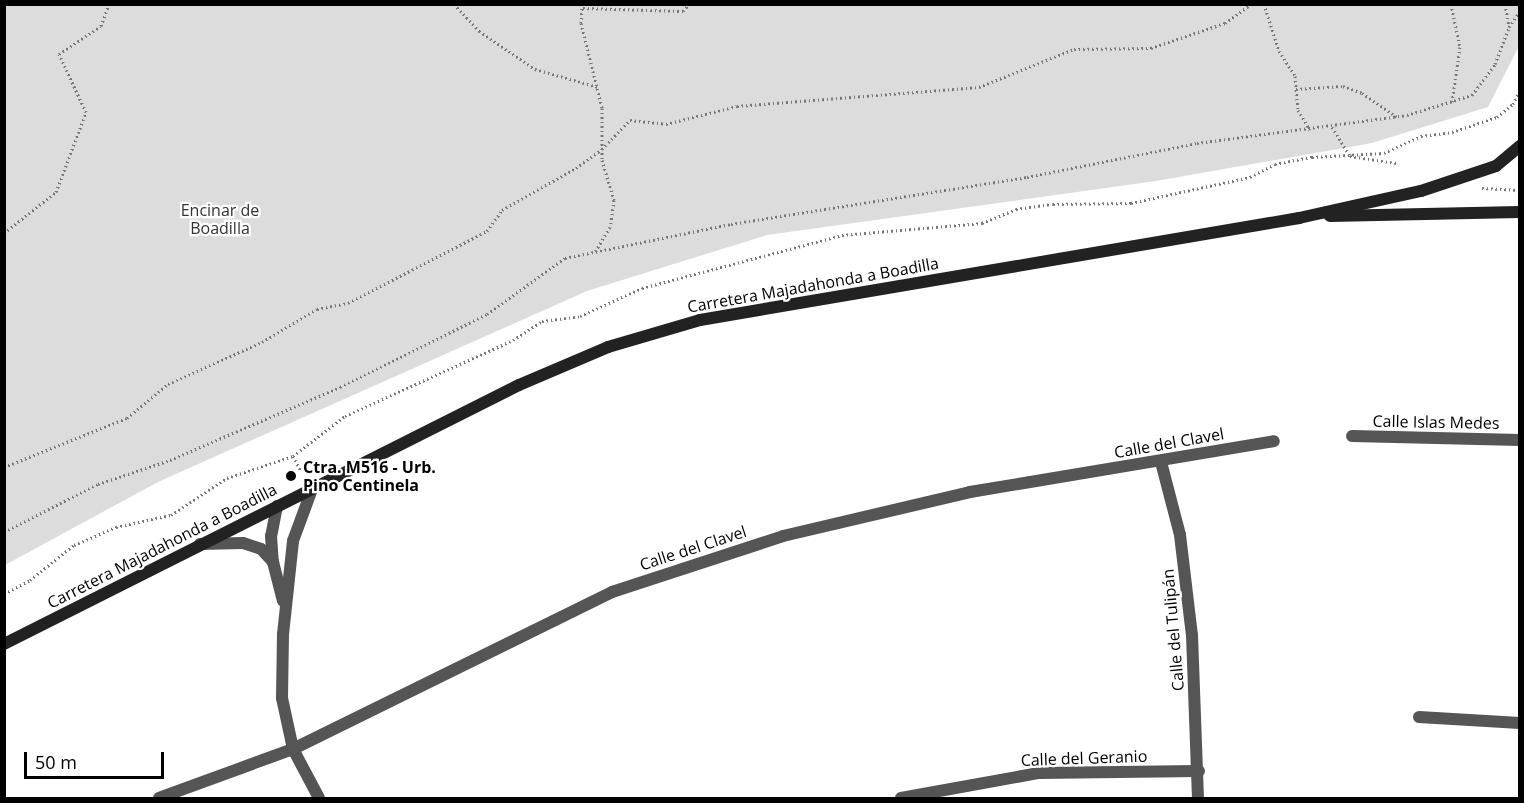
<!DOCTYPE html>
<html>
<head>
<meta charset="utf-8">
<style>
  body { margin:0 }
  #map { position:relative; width:1524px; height:803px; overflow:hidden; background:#fff; font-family:"Open Sans",sans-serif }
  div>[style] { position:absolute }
  .green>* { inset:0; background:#dcdcdc }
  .path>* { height:3px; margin-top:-1.5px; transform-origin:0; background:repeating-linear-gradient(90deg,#777 0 1.5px,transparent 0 4.5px) }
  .street>* { height:12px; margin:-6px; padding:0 6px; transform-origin:6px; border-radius:6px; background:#555 }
  .secondary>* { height:12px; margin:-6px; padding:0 6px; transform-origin:6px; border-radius:6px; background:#222 }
  .dots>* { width:16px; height:16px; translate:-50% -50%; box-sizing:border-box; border:3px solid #fff; border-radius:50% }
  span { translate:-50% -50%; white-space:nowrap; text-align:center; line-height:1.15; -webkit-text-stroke:4.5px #fff; paint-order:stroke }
  .park-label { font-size:16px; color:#333 }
  .street-label { font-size:16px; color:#000 }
  .poi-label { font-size:16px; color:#000; font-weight:700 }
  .left { translate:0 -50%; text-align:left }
  .frame { position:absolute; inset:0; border:6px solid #000; pointer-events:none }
  .scale { position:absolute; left:24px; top:752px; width:140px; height:27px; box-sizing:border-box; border:3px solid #000; border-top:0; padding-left:8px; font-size:18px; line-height:21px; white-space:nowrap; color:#000; -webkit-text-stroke:4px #fff; paint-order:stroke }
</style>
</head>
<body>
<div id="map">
  <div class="green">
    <i style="clip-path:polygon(5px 4px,1519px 4px,1520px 44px,1488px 107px,1372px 143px,1156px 181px,767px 235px,587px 291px,158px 482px,5px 565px)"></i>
  </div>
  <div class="path">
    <i style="left:454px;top:4px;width:37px;rotate:47deg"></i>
    <i style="left:479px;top:31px;width:68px;rotate:34.2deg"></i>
    <i style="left:535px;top:69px;width:66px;rotate:15.9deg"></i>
    <i style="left:582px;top:4px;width:19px;rotate:93deg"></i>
    <i style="left:581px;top:23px;width:88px;rotate:76.1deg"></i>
    <i style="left:602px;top:108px;width:52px;rotate:90deg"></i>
    <i style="left:602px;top:160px;width:42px;rotate:73.3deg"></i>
    <i style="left:614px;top:200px;width:27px;rotate:98deg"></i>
    <i style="left:610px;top:227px;width:29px;rotate:121deg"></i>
    <i style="left:1264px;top:4px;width:49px;rotate:72.3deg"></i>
    <i style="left:1279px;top:51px;width:30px;rotate:57deg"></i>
    <i style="left:1295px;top:76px;width:34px;rotate:85deg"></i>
    <i style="left:1298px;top:110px;width:23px;rotate:59deg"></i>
    <i style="left:1451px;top:4px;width:44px;rotate:78.2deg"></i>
    <i style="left:1460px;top:47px;width:56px;rotate:98.3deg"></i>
    <i style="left:1505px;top:4px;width:23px;rotate:80deg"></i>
    <i style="left:583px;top:8px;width:100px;rotate:1.7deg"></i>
    <i style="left:683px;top:11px;width:9px;rotate:-49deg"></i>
    <i style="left:1296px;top:89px;width:47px;rotate:-3.7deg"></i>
    <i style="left:1343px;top:86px;width:20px;rotate:20deg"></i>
    <i style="left:1362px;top:93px;width:42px;rotate:34.4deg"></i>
    <i style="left:1332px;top:127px;width:34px;rotate:58deg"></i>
    <i style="left:1350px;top:156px;width:47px;rotate:8.7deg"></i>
    <i style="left:1482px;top:188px;width:38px;rotate:3deg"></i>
    <i style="left:4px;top:233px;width:66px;rotate:-38.3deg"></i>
    <i style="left:56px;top:192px;width:85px;rotate:-69.4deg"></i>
    <i style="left:86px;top:112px;width:64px;rotate:-115deg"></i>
    <i style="left:59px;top:54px;width:50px;rotate:-33.7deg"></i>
    <i style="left:101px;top:26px;width:23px;rotate:-70deg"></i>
    <i style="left:293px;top:456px;width:17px;rotate:62deg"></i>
    <i style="left:4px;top:467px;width:132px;rotate:-21.7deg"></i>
    <i style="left:127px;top:418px;width:53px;rotate:-39.7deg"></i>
    <i style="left:168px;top:384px;width:103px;rotate:-24.1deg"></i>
    <i style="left:262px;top:342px;width:64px;rotate:-31deg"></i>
    <i style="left:317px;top:309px;width:32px;rotate:-11deg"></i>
    <i style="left:348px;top:303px;width:157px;rotate:-27.4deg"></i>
    <i style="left:487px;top:231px;width:26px;rotate:-54deg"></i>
    <i style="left:502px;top:210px;width:85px;rotate:-29.6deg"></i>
    <i style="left:576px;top:168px;width:32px;rotate:-36deg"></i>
    <i style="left:602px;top:149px;width:40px;rotate:-46deg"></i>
    <i style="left:630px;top:120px;width:36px;rotate:6deg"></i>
    <i style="left:666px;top:124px;width:73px;rotate:-14.2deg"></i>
    <i style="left:737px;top:106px;width:243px;rotate:-4.5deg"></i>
    <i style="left:979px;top:87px;width:102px;rotate:-21.8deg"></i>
    <i style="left:1074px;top:49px;width:77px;rotate:-0.7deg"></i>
    <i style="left:1151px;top:48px;width:78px;rotate:-18.7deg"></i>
    <i style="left:1225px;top:23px;width:32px;rotate:-36deg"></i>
    <i style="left:4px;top:532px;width:106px;rotate:-27.1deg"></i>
    <i style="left:98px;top:484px;width:76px;rotate:-18.4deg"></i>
    <i style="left:170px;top:460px;width:185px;rotate:-23.2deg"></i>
    <i style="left:340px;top:387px;width:164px;rotate:-26.4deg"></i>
    <i style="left:487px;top:314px;width:96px;rotate:-35.7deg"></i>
    <i style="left:565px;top:258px;width:169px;rotate:-11.6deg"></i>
    <i style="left:731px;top:224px;width:300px;rotate:-9deg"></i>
    <i style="left:1027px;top:177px;width:173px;rotate:-11.3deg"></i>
    <i style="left:1197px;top:143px;width:212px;rotate:-7.6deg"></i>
    <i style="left:1407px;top:115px;width:68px;rotate:-17.1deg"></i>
    <i style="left:1472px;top:95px;width:39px;rotate:-53deg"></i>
    <i style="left:1495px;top:64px;width:40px;rotate:-69deg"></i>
    <i style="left:1509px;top:27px;width:19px;rotate:-55deg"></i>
    <i style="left:4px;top:594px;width:30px;rotate:-28deg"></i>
    <i style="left:30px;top:580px;width:56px;rotate:-38.5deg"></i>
    <i style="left:74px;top:545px;width:46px;rotate:-23.2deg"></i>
    <i style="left:116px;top:527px;width:56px;rotate:-12.3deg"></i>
    <i style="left:171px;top:515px;width:67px;rotate:-33.5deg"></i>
    <i style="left:227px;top:478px;width:70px;rotate:-18.4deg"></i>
    <i style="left:293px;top:456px;width:66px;rotate:-37.6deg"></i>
    <i style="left:345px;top:416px;width:184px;rotate:-24.3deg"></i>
    <i style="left:513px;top:340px;width:35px;rotate:-33deg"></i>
    <i style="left:542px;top:321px;width:38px;rotate:-7deg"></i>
    <i style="left:580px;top:316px;width:68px;rotate:-24.3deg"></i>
    <i style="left:642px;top:288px;width:207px;rotate:-14.8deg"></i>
    <i style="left:842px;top:235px;width:141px;rotate:-4.9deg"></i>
    <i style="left:982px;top:223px;width:37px;rotate:-22deg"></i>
    <i style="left:1016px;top:209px;width:37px;rotate:-8deg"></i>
    <i style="left:1053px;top:204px;width:78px;rotate:-0.7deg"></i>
    <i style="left:1131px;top:203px;width:122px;rotate:-12.3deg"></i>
    <i style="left:1250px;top:177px;width:28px;rotate:-27deg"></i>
    <i style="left:1275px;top:164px;width:38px;rotate:-11deg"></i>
    <i style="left:1312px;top:157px;width:72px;rotate:-3.2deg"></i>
    <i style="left:1384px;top:153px;width:41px;rotate:-24.7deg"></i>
    <i style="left:1421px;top:136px;width:31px;rotate:-7deg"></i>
    <i style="left:1452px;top:132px;width:47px;rotate:-18.4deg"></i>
    <i style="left:1497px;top:117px;width:21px;rotate:-39deg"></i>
    <i style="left:1513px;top:104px;width:15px;rotate:-62deg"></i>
  </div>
  <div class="street">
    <i style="left:1352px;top:436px;width:168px;rotate:1.4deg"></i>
    <i style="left:1161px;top:462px;width:75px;rotate:75.4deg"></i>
    <i style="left:1180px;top:535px;width:101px;rotate:83.2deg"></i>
    <i style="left:1192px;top:635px;width:163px;rotate:87.9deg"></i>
    <i style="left:311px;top:492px;width:52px;rotate:110.2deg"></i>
    <i style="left:293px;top:541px;width:94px;rotate:96.1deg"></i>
    <i style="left:283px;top:634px;width:64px;rotate:90.9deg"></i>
    <i style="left:282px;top:698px;width:52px;rotate:77.8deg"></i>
    <i style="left:293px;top:749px;width:55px;rotate:62deg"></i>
    <i style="left:277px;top:506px;width:31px;rotate:101deg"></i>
    <i style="left:271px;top:536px;width:26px;rotate:86deg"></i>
    <i style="left:273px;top:562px;width:40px;rotate:75.6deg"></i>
    <i style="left:200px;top:544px;width:43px;rotate:-1.3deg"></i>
    <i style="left:243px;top:543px;width:19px;rotate:18deg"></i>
    <i style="left:261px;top:549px;width:18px;rotate:47deg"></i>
    <i style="left:1419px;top:717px;width:101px;rotate:3.4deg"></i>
    <i style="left:159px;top:798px;width:143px;rotate:-20.1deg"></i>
    <i style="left:293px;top:749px;width:356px;rotate:-26.2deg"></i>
    <i style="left:612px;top:592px;width:180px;rotate:-18.1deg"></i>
    <i style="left:783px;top:536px;width:192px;rotate:-13.2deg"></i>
    <i style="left:970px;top:492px;width:308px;rotate:-9.5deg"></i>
    <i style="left:901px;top:798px;width:139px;rotate:-10.3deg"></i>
    <i style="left:1038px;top:773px;width:161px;rotate:-0.7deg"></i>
  </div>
  <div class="secondary">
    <i style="left:1330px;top:216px;width:190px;rotate:-1.2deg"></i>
    <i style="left:4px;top:644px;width:576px;rotate:-26.7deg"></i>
    <i style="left:519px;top:385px;width:97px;rotate:-23.1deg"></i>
    <i style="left:608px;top:347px;width:96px;rotate:-16.4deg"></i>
    <i style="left:700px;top:320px;width:608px;rotate:-9.66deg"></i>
    <i style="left:1299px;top:218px;width:125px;rotate:-12.5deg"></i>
    <i style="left:1421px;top:191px;width:79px;rotate:-18.4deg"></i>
    <i style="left:1496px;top:166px;width:31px;rotate:-40deg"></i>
  </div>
  <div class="dots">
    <i style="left:291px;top:476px;background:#000"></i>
  </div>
  <div class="park-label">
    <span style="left:220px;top:219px">Encinar de<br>Boadilla</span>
  </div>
  <div class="street-label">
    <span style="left:813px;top:285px;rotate:-10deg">Carretera Majadahonda a Boadilla</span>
    <span style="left:1436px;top:422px;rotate:1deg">Calle Islas Medes</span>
    <span style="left:1169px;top:443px;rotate:-10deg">Calle del Clavel</span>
    <span style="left:162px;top:546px;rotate:-27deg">Carretera Majadahonda a Boadilla</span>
    <span style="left:693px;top:548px;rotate:-18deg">Calle del Clavel</span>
    <span style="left:1173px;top:630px;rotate:-95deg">Calle del Tulipán</span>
    <span style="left:1084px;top:758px;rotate:-2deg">Calle del Geranio</span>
  </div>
  <div class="poi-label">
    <span class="left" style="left:303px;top:476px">Ctra. M516 - Urb.<br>Pino Centinela</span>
  </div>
  <div class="frame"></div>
  <div class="scale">50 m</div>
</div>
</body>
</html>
